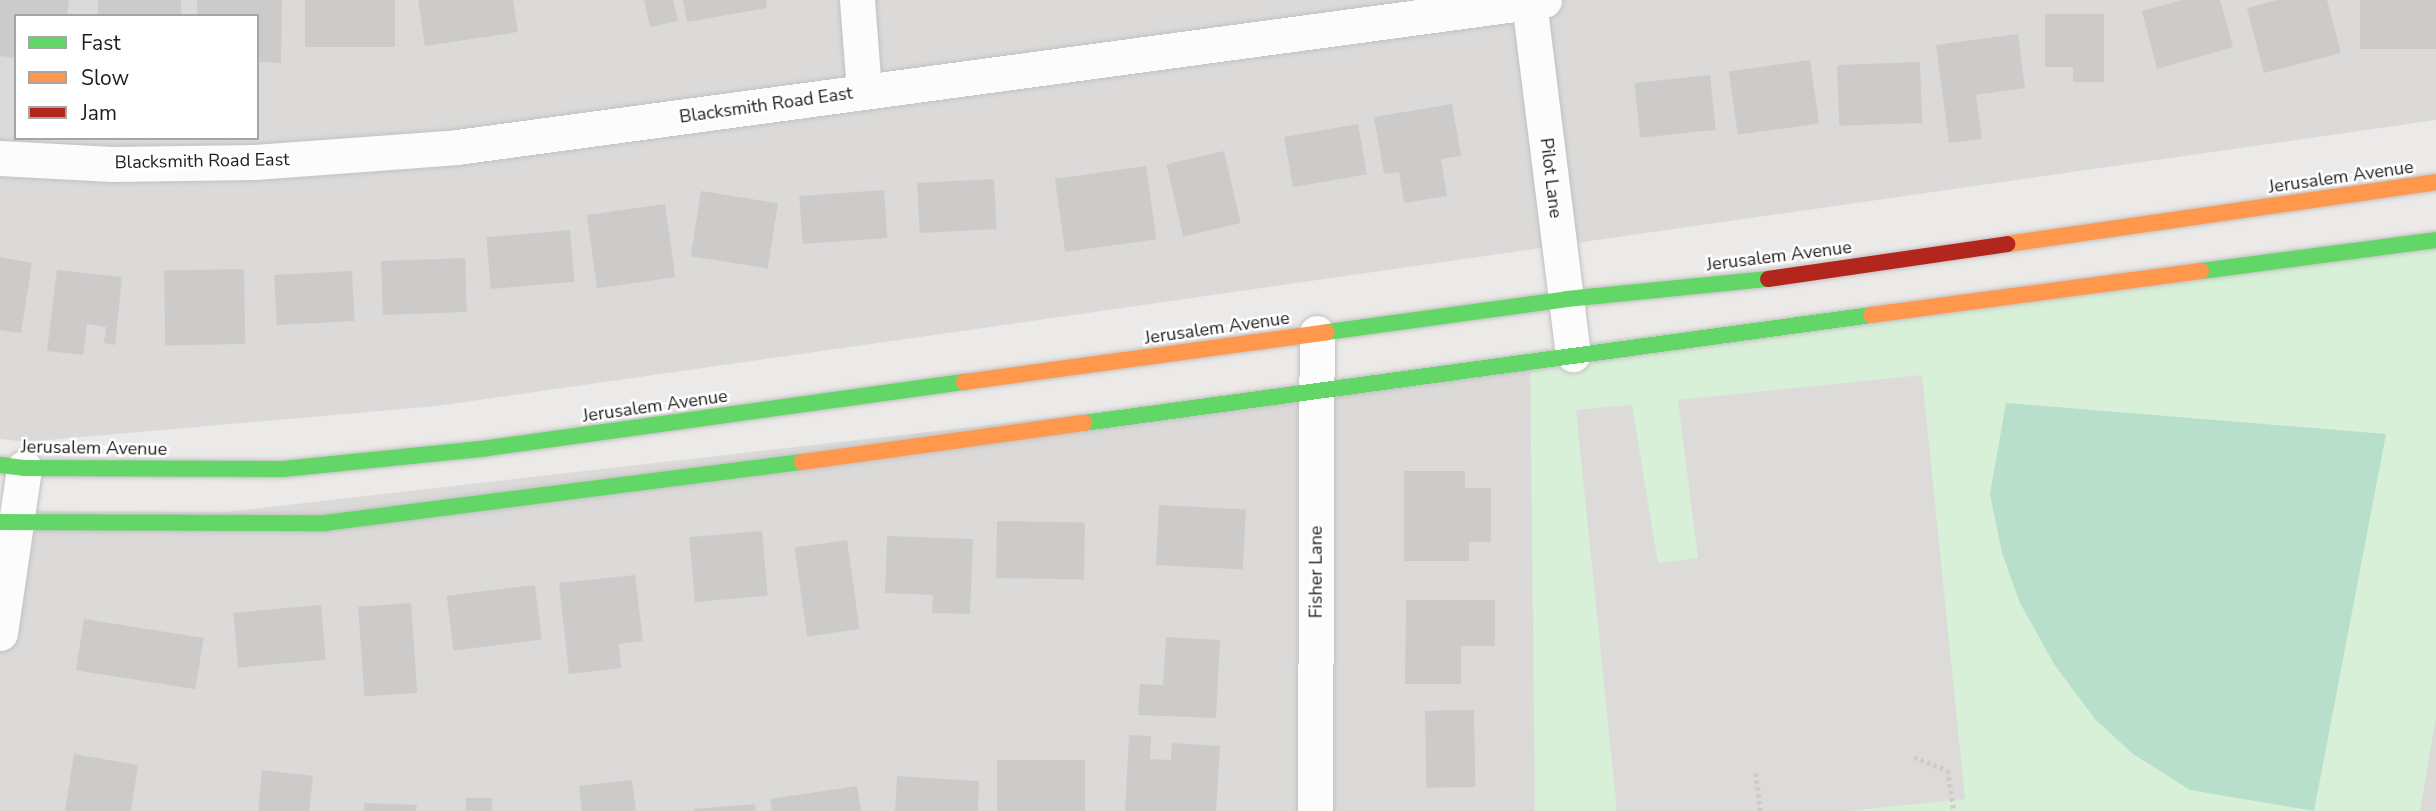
<!DOCTYPE html>
<html>
<head>
<meta charset="utf-8">
<style>
  body { margin:0 }
  #map { position:relative; width:2436px; height:811px; overflow:hidden; background:#eceae8; font-family:"Nunito Sans",sans-serif }
  div>[style] { position:absolute }
  .residential>* { inset:0; background:#dbdad9 }
  .park>* { inset:0; background:#d8f0d7 }
  .pitch>* { inset:0; background:#b7dfcc }
  .parking>* { inset:0; background:#dcdbda }
  .building>* { inset:0; background:#cdcbc9; transform-origin:0 0 }
  .path>* { height:4.5px; margin-top:-2.25px; transform-origin:0; background:repeating-linear-gradient(90deg,#d5c9c7 0 3.5px,transparent 0 7px) }
  .roads { filter:drop-shadow(0 0 2px #c2c1c0) drop-shadow(0 0 2px #c2c1c0) }
  .street>* { height:35px; margin:-17.5px; padding:0 17.5px; transform-origin:17.5px; border-radius:17.5px; background:#fcfcfc }
  .fast>* { height:16px; margin:-8px; padding:0 8px; transform-origin:8px; border-radius:8px; background:#63d668 }
  .slow>* { height:16px; margin:-8px; padding:0 8px; transform-origin:8px; border-radius:8px; background:#ff974d }
  .jam>* { height:16px; margin:-8px; padding:0 8px; transform-origin:8px; border-radius:8px; background:#b3261e }
  span { translate:-50% -50%; white-space:nowrap; text-align:center; line-height:1.15; -webkit-text-stroke:5px #fff; paint-order:stroke }
  .street-label { font-size:18px; color:#1e1e1e }
  .legend { position:absolute; left:14px; top:14px; width:245px; height:126px; box-sizing:border-box; background:#fff; border:2px solid #a5a5a5; margin:0; padding:9px 12px; list-style:none; font-size:21px; color:#1e1e1e }
  .legend li { display:flex; align-items:center; gap:14px; height:35px }
  .legend b { width:35px; border:2px solid #a5a5a5 }
</style>
</head>
<body>
<div id="map">
  <div class="residential">
    <i style="clip-path:polygon(evenodd,0 0,2436px 0,2436px 120px,437px 406px,26px 442px,0 439px,0 0,16px 16px,257px 16px,257px 138px,16px 138px,16px 16px)"></i>
    <i style="clip-path:polygon(2436px 231px,2436px 811px,0 811px,0 511px,226px 512px,1085px 414px)"></i>
  </div>
  <div class="park">
    <i style="clip-path:polygon(2436px 232px,2436px 718px,2420px 811px,1535px 811px,1530px 351px)"></i>
  </div>
  <div class="pitch">
    <i style="clip-path:polygon(2006px 403px,2386px 434px,2314px 811px,2190px 790px,2133px 754px,2095px 719px,2054px 664px,2020px 603px,2002px 553px,1990px 494px)"></i>
  </div>
  <div class="parking">
    <i style="clip-path:polygon(1922px 375px,1965px 799px,1848px 811px,1617px 811px,1576px 410px,1632px 405px,1658px 563px,1698px 558px,1678px 400px)"></i>
  </div>
  <div class="building">
    <i style="clip-path:polygon(0 0,69px 0,67px 16px,16px 16px,16px 58px,0 56px)"></i>
    <i style="left:98px;top:0;width:83px;height:16px"></i>
    <i style="clip-path:polygon(197px 0,282px 0,281px 63px,257px 62px,257px 16px,197px 16px)"></i>
    <i style="left:305px;top:0;width:90px;height:47px"></i>
    <i style="clip-path:polygon(418px 0,513px 0,518px 32px,425px 46px)"></i>
    <i style="clip-path:polygon(644px 0,673px 0,678px 21px,650px 27px)"></i>
    <i style="clip-path:polygon(683px 0,766px 0,767px 8px,687px 22px)"></i>
    <i style="clip-path:polygon(2182px 0,2220px 0,2233px 47px,2157px 69px,2142px 11px)"></i>
    <i style="clip-path:polygon(2277px 0,2327px 0,2341px 53px,2264px 73px,2247px 8px)"></i>
    <i style="left:2360px;top:0;width:76px;height:49px"></i>
    <i style="clip-path:polygon(2045px 14px,2104px 14px,2104px 82px,2073px 82px,2073px 67px,2045px 67px)"></i>
    <i style="clip-path:polygon(2018px 34px,2025px 88px,1976px 95px,1982px 139px,1949px 143px,1936px 45px)"></i>
    <i style="left:1810px;top:60px;width:64px;height:82px;rotate:82deg"></i>
    <i style="left:1920px;top:62px;width:61px;height:83px;rotate:88deg"></i>
    <i style="left:1710px;top:75px;width:55px;height:76px;rotate:84deg"></i>
    <i style="clip-path:polygon(1452px 104px,1461px 156px,1441px 159px,1447px 196px,1404px 203px,1399px 172px,1384px 174px,1374px 117px)"></i>
    <i style="left:1358px;top:124px;width:51px;height:75px;rotate:80deg"></i>
    <i style="left:1224px;top:151px;width:74px;height:59px;rotate:77deg"></i>
    <i style="left:1146px;top:166px;width:74px;height:92px;rotate:82deg"></i>
    <i style="left:994px;top:179px;width:50px;height:77px;rotate:87deg"></i>
    <i style="left:884px;top:190px;width:48px;height:85px;rotate:86deg"></i>
    <i style="left:701px;top:191px;width:78px;height:66px;rotate:9deg"></i>
    <i style="left:665px;top:204px;width:74px;height:79px;rotate:82deg"></i>
    <i style="left:570px;top:230px;width:52px;height:84px;rotate:85deg"></i>
    <i style="clip-path:polygon(0 257px,32px 263px,21px 333px,0 330px)"></i>
    <i style="left:465px;top:258px;width:54px;height:84px;rotate:88deg"></i>
    <i style="left:244px;top:269px;width:75px;height:80px;rotate:89deg"></i>
    <i style="clip-path:polygon(57px 270px,122px 277px,115px 345px,104px 343px,106px 327px,87px 324px,83px 355px,47px 351px)"></i>
    <i style="left:352px;top:271px;width:50px;height:78px;rotate:87deg"></i>
    <i style="clip-path:polygon(1404px 471px,1465px 471px,1465px 488px,1491px 488px,1491px 542px,1469px 542px,1469px 561px,1404px 561px)"></i>
    <i style="left:1159px;top:505px;width:87px;height:60px;rotate:3deg"></i>
    <i style="left:997px;top:521px;width:88px;height:57px;rotate:1deg"></i>
    <i style="left:762px;top:531px;width:65px;height:73px;rotate:85deg"></i>
    <i style="clip-path:polygon(887px 536px,973px 539px,970px 614px,932px 613px,933px 595px,885px 593px)"></i>
    <i style="left:847px;top:540px;width:90px;height:53px;rotate:82deg"></i>
    <i style="clip-path:polygon(635px 575px,643px 641px,619px 644px,621px 668px,569px 674px,559px 583px)"></i>
    <i style="left:535px;top:585px;width:55px;height:89px;rotate:83deg"></i>
    <i style="clip-path:polygon(1406px 600px,1495px 600px,1495px 646px,1461px 646px,1461px 684px,1405px 684px)"></i>
    <i style="left:411px;top:603px;width:90px;height:53px;rotate:86deg"></i>
    <i style="left:321px;top:605px;width:55px;height:88px;rotate:85deg"></i>
    <i style="left:84px;top:619px;width:121px;height:52px;rotate:9deg"></i>
    <i style="clip-path:polygon(1166px 637px,1220px 640px,1216px 718px,1138px 715px,1140px 684px,1163px 685px)"></i>
    <i style="left:1474px;top:710px;width:77px;height:49px;rotate:89deg"></i>
    <i style="clip-path:polygon(1129px 735px,1151px 736px,1150px 759px,1171px 760px,1172px 743px,1220px 746px,1216px 811px,1125px 811px)"></i>
    <i style="clip-path:polygon(74px 754px,138px 765px,131px 811px,65px 811px)"></i>
    <i style="left:1085px;top:760px;width:51px;height:88px;rotate:90deg"></i>
    <i style="clip-path:polygon(262px 770px,313px 776px,309px 811px,258px 811px)"></i>
    <i style="clip-path:polygon(897px 776px,979px 781px,978px 811px,895px 811px)"></i>
    <i style="clip-path:polygon(632px 780px,636px 811px,582px 811px,579px 786px)"></i>
    <i style="clip-path:polygon(857px 786px,861px 811px,772px 811px,770px 799px)"></i>
    <i style="left:466px;top:798px;width:26px;height:13px"></i>
    <i style="clip-path:polygon(364px 803px,417px 805px,416px 811px,364px 811px)"></i>
    <i style="clip-path:polygon(755px 804px,756px 811px,694px 811px,694px 809px)"></i>
  </div>
  <div class="path">
    <i style="left:1914px;top:757px;width:36px;rotate:21deg"></i>
    <i style="left:1948px;top:770px;width:41px;rotate:81.7deg"></i>
    <i style="left:1756px;top:773px;width:38px;rotate:83deg"></i>
  </div>
  <div class="roads">
    <div class="street">
      <i style="left:857px;top:0;width:91px;rotate:85.6deg"></i>
      <i style="left:1529px;top:2px;width:355px;rotate:82.9deg"></i>
      <i style="left:0;top:158px;width:112px;rotate:3.1deg"></i>
      <i style="left:112px;top:164px;width:143px;rotate:-0.8deg"></i>
      <i style="left:255px;top:162px;width:203px;rotate:-4.2deg"></i>
      <i style="left:457px;top:147px;width:1097px;rotate:-7.7deg"></i>
      <i style="left:0;top:633px;width:167px;rotate:-81.7deg"></i>
      <i style="left:1315px;top:811px;width:478px;rotate:-89.8deg"></i>
    </div>
    <div class="fast">
      <i style="left:2201px;top:271px;width:237px;rotate:-7.5deg"></i>
      <i style="left:1327px;top:332px;width:242px;rotate:-7.8deg"></i>
      <i style="left:1567px;top:299px;width:202px;rotate:-5.7deg"></i>
      <i style="left:1084px;top:423px;width:794px;rotate:-7.81deg"></i>
      <i style="left:0;top:465px;width:24px;rotate:7deg"></i>
      <i style="left:24px;top:468px;width:259px;rotate:0.2deg"></i>
      <i style="left:283px;top:469px;width:206px;rotate:-5.8deg"></i>
      <i style="left:488px;top:448px;width:481px;rotate:-7.9deg"></i>
      <i style="left:0;top:522px;width:325px;rotate:0.2deg"></i>
      <i style="left:325px;top:523px;width:481px;rotate:-7.3deg"></i>
    </div>
    <div class="slow">
      <i style="left:2007px;top:244px;width:433px;rotate:-8.2deg"></i>
      <i style="left:1871px;top:315px;width:333px;rotate:-7.6deg"></i>
      <i style="left:964px;top:382px;width:366px;rotate:-7.8deg"></i>
      <i style="left:802px;top:462px;width:285px;rotate:-7.9deg"></i>
    </div>
    <div class="jam">
      <i style="left:1768px;top:279px;width:242px;rotate:-8.3deg"></i>
    </div>
  </div>
  <div class="street-label">
    <span style="left:766px;top:105px;rotate:-8deg">Blacksmith Road East</span>
    <span style="left:202px;top:161px;rotate:-1deg">Blacksmith Road East</span>
    <span style="left:2341px;top:177px;rotate:-8deg">Jerusalem Avenue</span>
    <span style="left:1551px;top:178px;rotate:83deg">Pilot Lane</span>
    <span style="left:1779px;top:256px;rotate:-7deg">Jerusalem Avenue</span>
    <span style="left:1217px;top:328px;rotate:-8deg">Jerusalem Avenue</span>
    <span style="left:655px;top:406px;rotate:-8deg">Jerusalem Avenue</span>
    <span style="left:94px;top:448px;rotate:1deg">Jerusalem Avenue</span>
    <span style="left:1316px;top:572px;rotate:-90deg">Fisher Lane</span>
  </div>
  <ul class="legend">
  <li><b style="height:9px;background:#63d668"></b>Fast</li>
  <li><b style="height:9px;background:#ff974d"></b>Slow</li>
  <li><b style="height:9px;background:#b3261e"></b>Jam</li>
  </ul>
</div>
</body>
</html>
